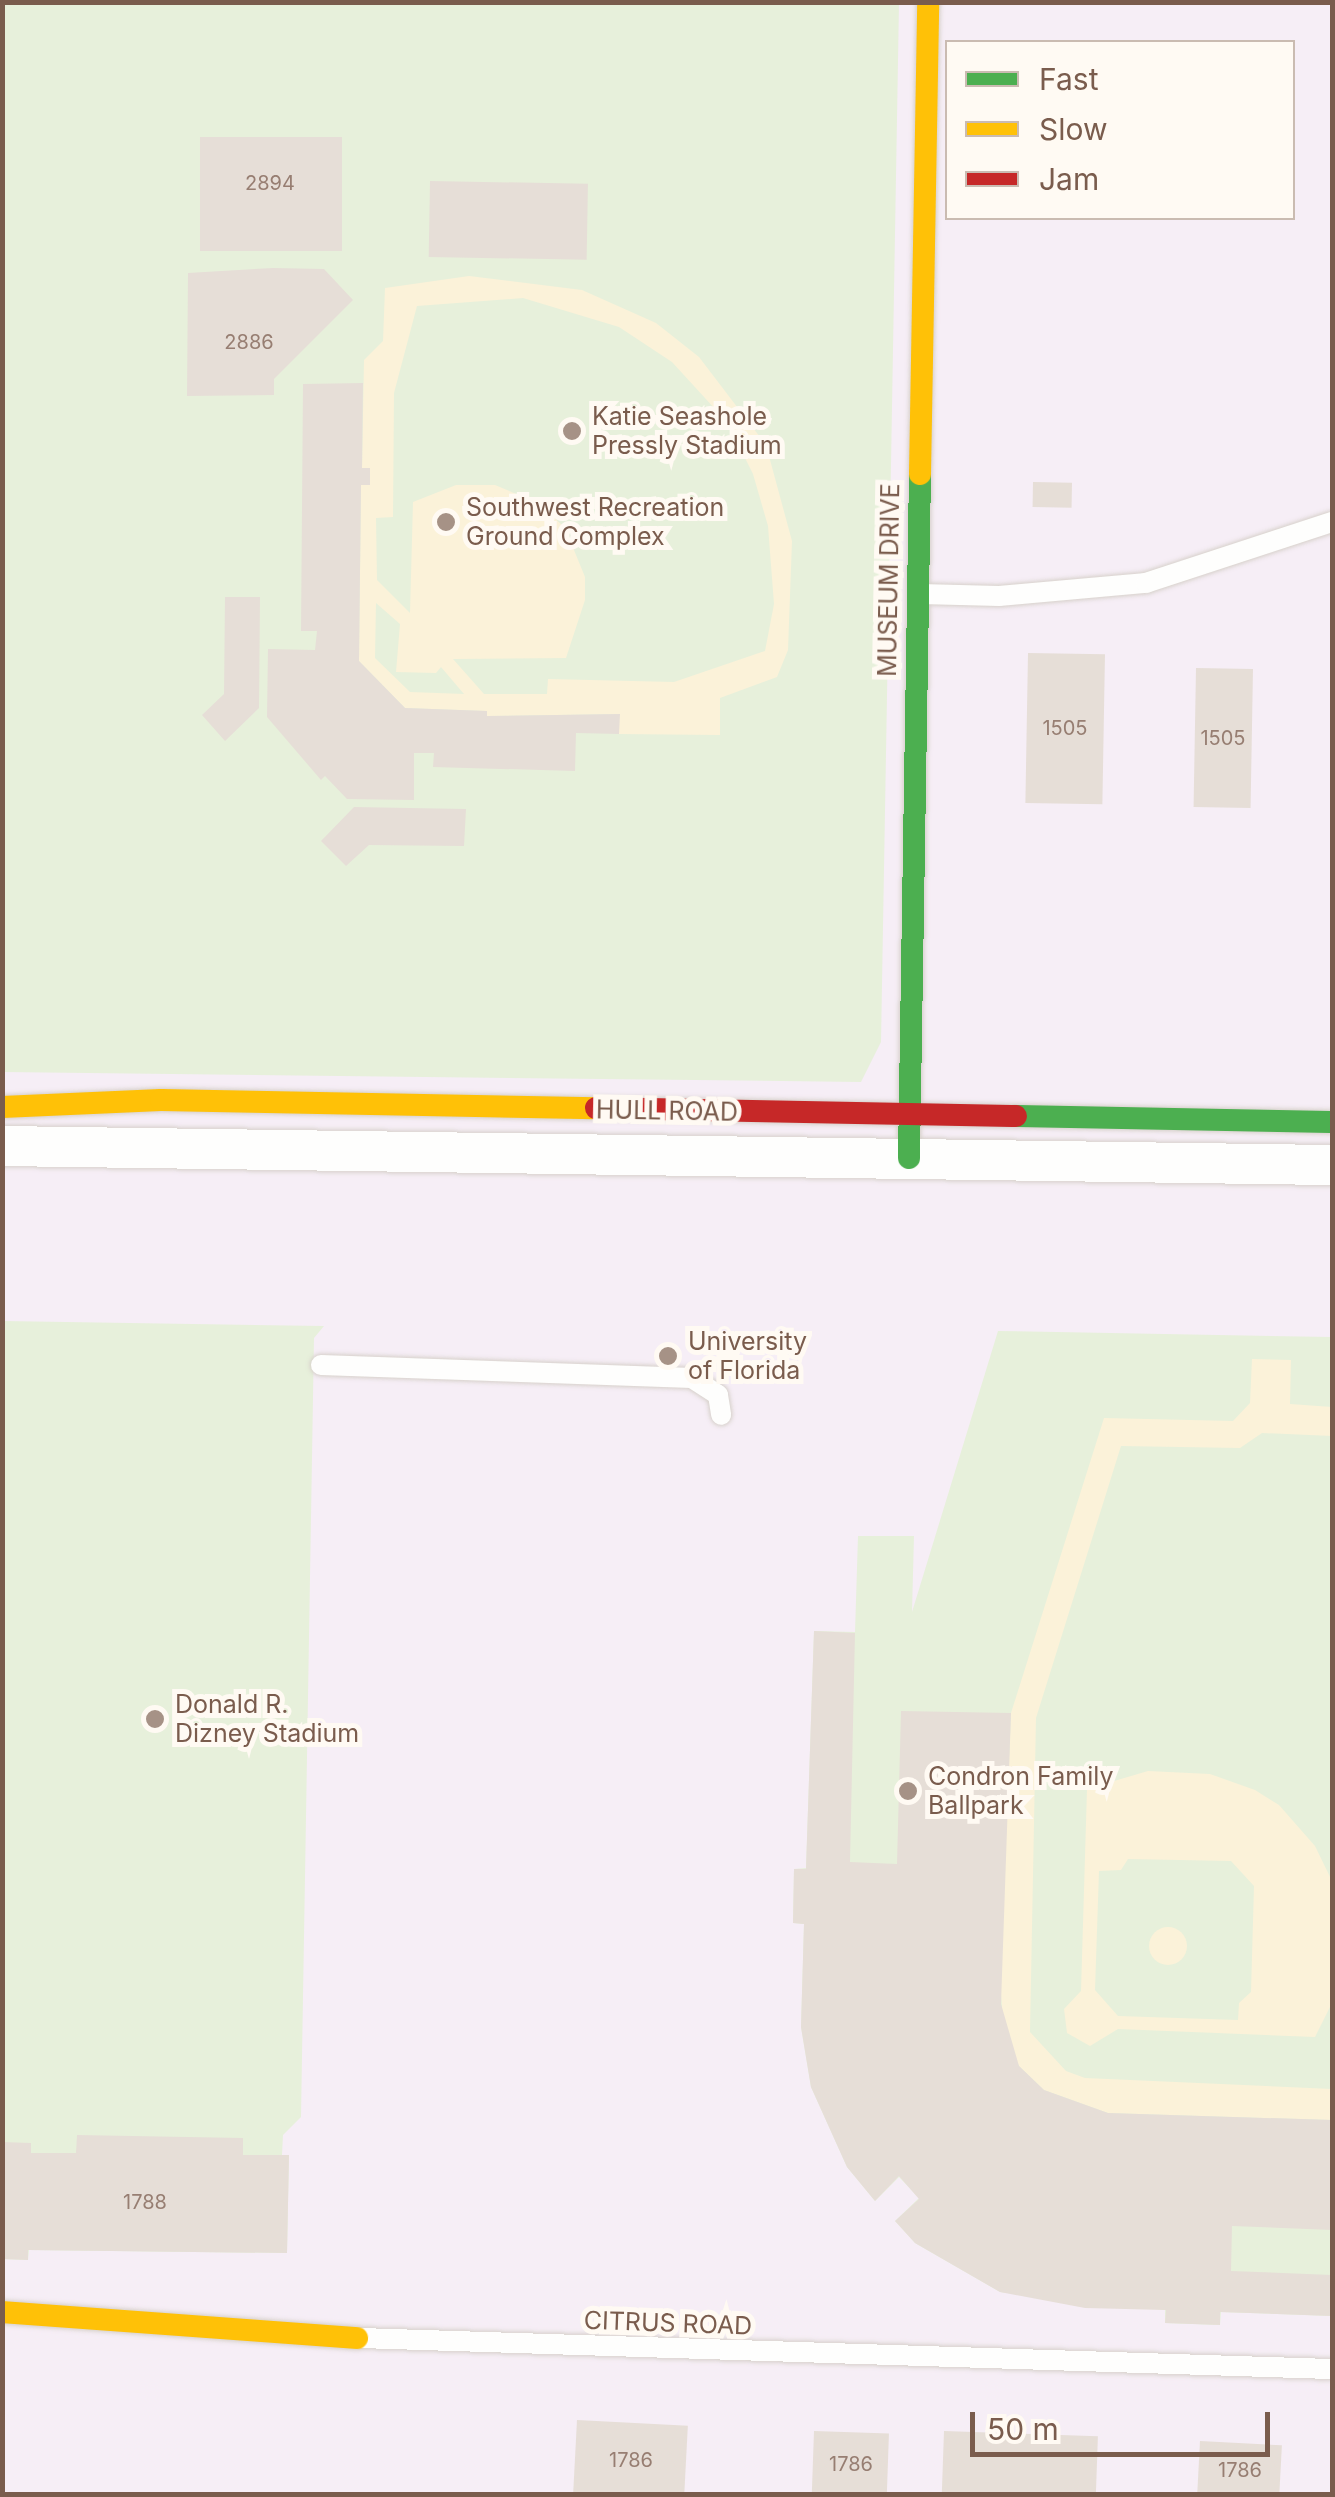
<!DOCTYPE html>
<html>
<head>
<meta charset="utf-8">
<style>
  body { margin:0 }
  #map { position:relative; width:1335px; height:2497px; overflow:hidden; background:#f9f5f0; font-family:Inter,sans-serif }
  div>[style] { position:absolute }
  .education>* { inset:0; background:#f6eef6 }
  .green>* { inset:0; background:#e7f0db }
  .sand>* { inset:0; background:#fbf2d9 }
  .round { border-radius:50% }
  .building>* { inset:0; background:#e6ded7; transform-origin:0 0 }
  .roads { filter:drop-shadow(0 0 2px #d7d1cb) drop-shadow(0 0 2px #d7d1cb) }
  .lane>* { height:20px; margin:-10px; padding:0 10px; transform-origin:10px; border-radius:10px; background:#fefefd }
  .street>* { height:40px; margin:-20px; padding:0 20px; transform-origin:20px; border-radius:20px; background:#fefefd }
  .fast>* { height:22px; margin:-11px; padding:0 11px; transform-origin:11px; border-radius:11px; background:#4caf50 }
  .slow>* { height:22px; margin:-11px; padding:0 11px; transform-origin:11px; border-radius:11px; background:#ffc107 }
  .jam>* { height:22px; margin:-11px; padding:0 11px; transform-origin:11px; border-radius:11px; background:#c62828 }
  .dots>* { width:28px; height:28px; translate:-50% -50%; box-sizing:border-box; border:5px solid #fffaf3; border-radius:50% }
  span { translate:-50% -50%; white-space:nowrap; text-align:center; line-height:1.15; -webkit-text-stroke:10px #fffaf3; paint-order:stroke }
  .number-label { font-size:20px; color:#977e72 }
  .number-label span { -webkit-text-stroke-width:0 }
  .poi-label { font-size:25px; color:#7a5c4d }
  .left { translate:0 -50%; text-align:left }
  .street-label { font-size:25px; color:#7a5c4d }
  .frame { position:absolute; inset:0; border:5px solid #7a5c4d; pointer-events:none }
  .legend { position:absolute; left:945px; top:40px; width:350px; height:180px; box-sizing:border-box; background:#fffaf3; border:2px solid #cabbb1; margin:0; padding:12px 18px; list-style:none; font-size:30px; color:#7a5c4d }
  .legend li { display:flex; align-items:center; gap:20px; height:50px }
  .legend b { width:50px; border:2px solid #cabbb1 }
  .scale { position:absolute; left:970px; top:2412px; width:300px; height:45px; box-sizing:border-box; border:5px solid #7a5c4d; border-top:0; padding-left:12px; font-size:30px; line-height:35px; white-space:nowrap; color:#7a5c4d; -webkit-text-stroke:8px #fffaf3; paint-order:stroke }
</style>
</head>
<body>
<div id="map">
  <div class="education">
    <i style="clip-path:polygon(evenodd,3px 3px,1332px 3px,1332px 2494px,3px 2494px,3px 3px,948px 42px,1292px 42px,1292px 218px,948px 218px,948px 42px)"></i>
  </div>
  <div class="green">
    <i style="clip-path:polygon(2px 3px,899px 3px,881px 1042px,861px 1082px,3px 1072px)"></i>
    <i style="clip-path:polygon(3px 1321px,324px 1326px,314px 1338px,301px 2117px,283px 2135px,282px 2155px,289px 2155px,287px 2253px,29px 2250px,28px 2260px,3px 2259px)"></i>
    <i style="clip-path:polygon(998px 1331px,1332px 1337px,1332px 2316px,1221px 2312px,1220px 2325px,1165px 2323px,1165px 2310px,1000px 2292px,915px 2243px,895px 2221px,919px 2198px,899px 2177px,875px 2201px,847px 2167px,811px 2087px,801px 2027px,804px 1924px,793px 1923px,794px 1869px,806px 1868px,814px 1631px,855px 1632px,858px 1536px,914px 1536px,912px 1612px)"></i>
  </div>
  <div class="sand">
    <i style="clip-path:polygon(evenodd,469px 276px,582px 290px,656px 323px,699px 357px,766px 445px,792px 541px,788px 650px,777px 677px,720px 698px,720px 735px,619px 734px,619px 714px,487px 716px,486px 711px,405px 708px,359px 661px,361px 485px,370px 484px,362px 468px,364px 360px,383px 341px,385px 288px,469px 276px,523px 298px,619px 327px,672px 362px,727px 422px,753px 474px,768px 526px,774px 604px,765px 651px,674px 682px,548px 679px,547px 694px,484px 694px,453px 659px,566px 658px,585px 600px,585px 577px,565px 528px,540px 504px,495px 485px,456px 485px,413px 502px,410px 613px,377px 580px,376px 518px,393px 517px,394px 393px,417px 306px,523px 298px,469px 276px,376px 603px,400px 624px,396px 672px,436px 673px,441px 667px,464px 694px,410px 692px,375px 658px,376px 603px)"></i>
    <i style="clip-path:polygon(1252px 1359px,1291px 1360px,1290px 1404px,1332px 1407px,1332px 1436px,1262px 1433px,1240px 1448px,1121px 1446px,1036px 1718px,1030px 2032px,1066px 2071px,1085px 2078px,1332px 2089px,1332px 2120px,1108px 2113px,1044px 2090px,1019px 2066px,1004px 2033px,1000px 1981px,1011px 1713px,1104px 1418px,1233px 1421px,1250px 1403px)"></i>
    <i style="clip-path:polygon(evenodd,1148px 1771px,1210px 1774px,1255px 1790px,1279px 1805px,1315px 1846px,1332px 1881px,1332px 2003px,1315px 2037px,1118px 2029px,1090px 2046px,1067px 2033px,1064px 2009px,1081px 1991px,1087px 1789px,1148px 1771px,1128px 1859px,1231px 1861px,1254px 1886px,1251px 1992px,1239px 2003px,1238px 2020px,1118px 2016px,1095px 1990px,1099px 1871px,1121px 1870px,1128px 1859px)"></i>
    <i class="round" style="left:1149px;top:1927px;width:38px;height:38px"></i>
  </div>
  <div class="building">
    <i style="left:200px;top:137px;width:142px;height:114px"></i>
    <i style="left:430px;top:181px;width:158px;height:76px;rotate:1deg"></i>
    <i style="clip-path:polygon(273px 268px,324px 269px,353px 300px,274px 379px,274px 395px,187px 396px,188px 273px)"></i>
    <i style="clip-path:polygon(363px 383px,362px 468px,370px 468px,370px 485px,361px 485px,359px 661px,405px 708px,487px 711px,487px 716px,620px 714px,619px 734px,576px 733px,575px 771px,433px 767px,434px 753px,414px 753px,414px 800px,347px 799px,325px 776px,321px 780px,267px 717px,268px 649px,315px 650px,317px 631px,301px 631px,303px 384px)"></i>
    <i style="left:1033px;top:482px;width:39px;height:25px;rotate:1deg"></i>
    <i style="clip-path:polygon(225px 597px,260px 597px,259px 708px,225px 741px,202px 715px,224px 694px)"></i>
    <i style="left:1028px;top:653px;width:77px;height:150px;rotate:1deg"></i>
    <i style="left:1196px;top:668px;width:57px;height:139px;rotate:1deg"></i>
    <i style="clip-path:polygon(354px 807px,466px 809px,464px 846px,369px 845px,346px 866px,321px 841px)"></i>
    <i style="clip-path:polygon(814px 1631px,855px 1633px,850px 1862px,897px 1864px,901px 1711px,1011px 1713px,1001px 2004px,1019px 2066px,1044px 2090px,1108px 2113px,1332px 2120px,1332px 2230px,1232px 2226px,1231px 2271px,1332px 2275px,1332px 2316px,1220px 2312px,1220px 2325px,1165px 2323px,1166px 2310px,1085px 2308px,1000px 2292px,915px 2243px,895px 2221px,919px 2199px,899px 2176px,875px 2201px,847px 2167px,811px 2087px,801px 2027px,804px 1924px,793px 1923px,794px 1869px,806px 1869px)"></i>
    <i style="clip-path:polygon(77px 2135px,243px 2138px,243px 2155px,289px 2155px,287px 2253px,28px 2250px,28px 2260px,2px 2259px,2px 2142px,31px 2143px,31px 2153px,76px 2153px)"></i>
    <i style="left:577px;top:2420px;width:111px;height:74px;rotate:3deg"></i>
    <i style="left:814px;top:2431px;width:75px;height:63px;rotate:2deg"></i>
    <i style="left:944px;top:2431px;width:154px;height:63px;rotate:2deg"></i>
    <i style="left:1200px;top:2441px;width:82px;height:53px;rotate:3deg"></i>
  </div>
  <div class="roads">
    <div class="lane">
      <i style="left:920px;top:594px;width:79px;rotate:1.5deg"></i>
      <i style="left:999px;top:596px;width:148px;rotate:-5.1deg"></i>
      <i style="left:1146px;top:583px;width:196px;rotate:-18.2deg"></i>
      <i style="left:321px;top:1365px;width:371px;rotate:2deg"></i>
      <i style="left:692px;top:1378px;width:31px;rotate:33deg"></i>
      <i style="left:718px;top:1395px;width:20px;rotate:81deg"></i>
      <i style="left:360px;top:2338px;width:972px;rotate:1.83deg"></i>
    </div>
    <div class="street">
      <i style="left:2px;top:1146px;width:1330px;rotate:0.82deg"></i>
    </div>
    <div class="fast">
      <i style="left:1016px;top:1116px;width:316px;rotate:1.1deg"></i>
      <i style="left:909px;top:1158px;width:684px;rotate:-89.08deg"></i>
    </div>
    <div class="slow">
      <i style="left:920px;top:474px;width:472px;rotate:-89deg"></i>
      <i style="left:2px;top:1107px;width:159px;rotate:-2.5deg"></i>
      <i style="left:161px;top:1100px;width:435px;rotate:1.1deg"></i>
      <i style="left:2px;top:2312px;width:356px;rotate:4.2deg"></i>
    </div>
    <div class="jam">
      <i style="left:596px;top:1108px;width:420px;rotate:1.1deg"></i>
    </div>
  </div>
  <div class="dots">
    <i style="left:572px;top:431px;background:#a69286"></i>
    <i style="left:446px;top:522px;background:#a69286"></i>
    <i style="left:668px;top:1356px;background:#a69286"></i>
    <i style="left:155px;top:1719px;background:#a69286"></i>
    <i style="left:908px;top:1791px;background:#a69286"></i>
  </div>
  <div class="number-label">
    <span style="left:270px;top:183px">2894</span>
    <span style="left:249px;top:342px">2886</span>
    <span style="left:1065px;top:728px">1505</span>
    <span style="left:1223px;top:738px">1505</span>
    <span style="left:145px;top:2202px">1788</span>
    <span style="left:631px;top:2460px">1786</span>
    <span style="left:851px;top:2464px">1786</span>
    <span style="left:1240px;top:2470px">1786</span>
  </div>
  <div class="poi-label">
    <span class="left" style="left:592px;top:431px">Katie Seashole<br>Pressly Stadium</span>
    <span class="left" style="left:466px;top:522px">Southwest Recreation<br>Ground Complex</span>
    <span class="left" style="left:688px;top:1356px">University<br>of Florida</span>
    <span class="left" style="left:175px;top:1719px">Donald R.<br>Dizney Stadium</span>
    <span class="left" style="left:928px;top:1791px">Condron Family<br>Ballpark</span>
  </div>
  <div class="street-label">
    <span style="left:889px;top:580px;rotate:-89deg">MUSEUM DRIVE</span>
    <span style="left:667px;top:1111px;rotate:1deg">HULL ROAD</span>
    <span style="left:668px;top:2323px;rotate:2deg">CITRUS ROAD</span>
  </div>
  <div class="frame"></div>
  <ul class="legend">
  <li><b style="height:12px;background:#4caf50"></b>Fast</li>
  <li><b style="height:12px;background:#ffc107"></b>Slow</li>
  <li><b style="height:12px;background:#c62828"></b>Jam</li>
  </ul>
  <div class="scale">50 m</div>
</div>
</body>
</html>
